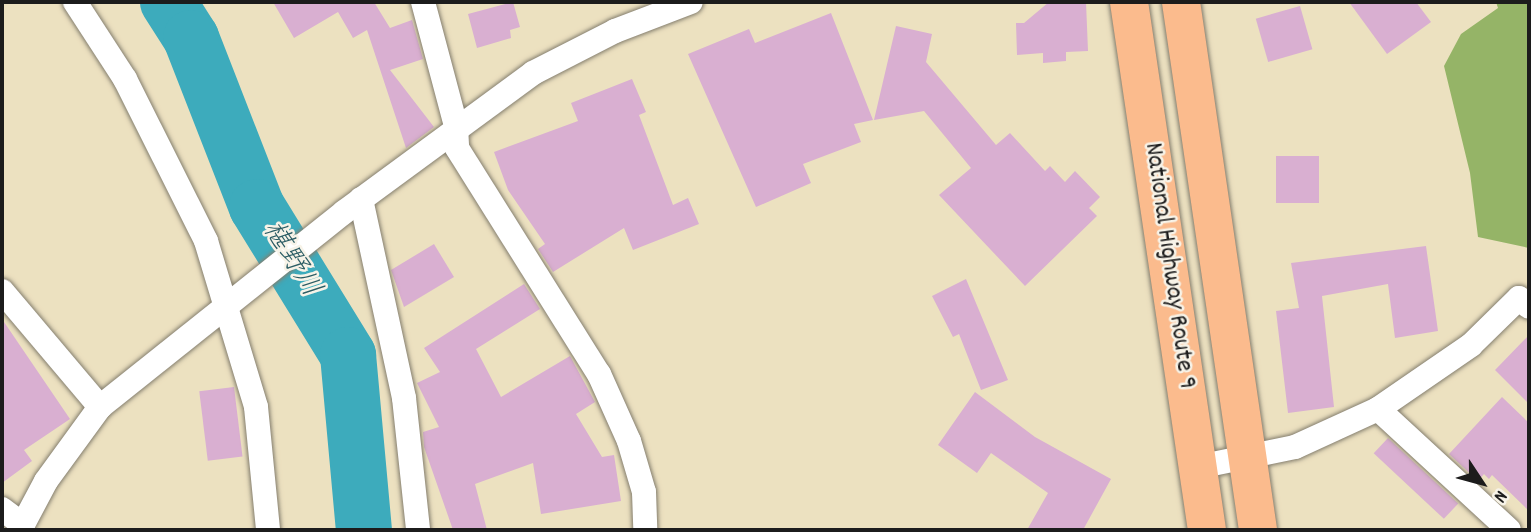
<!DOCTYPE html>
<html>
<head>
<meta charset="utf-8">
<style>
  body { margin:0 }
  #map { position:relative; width:1531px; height:532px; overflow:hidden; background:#ece1c0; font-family:Dekko,"Klee One",sans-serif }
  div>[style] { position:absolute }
  .forest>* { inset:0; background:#95b467 }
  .river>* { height:56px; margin:-28px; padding:0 28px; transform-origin:28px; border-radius:28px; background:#3dabbc }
  .building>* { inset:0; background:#d9afd1; transform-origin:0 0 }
  .roads { filter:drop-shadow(0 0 2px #847e6e) drop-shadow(0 0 2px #847e6e) }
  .street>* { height:24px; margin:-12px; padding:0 12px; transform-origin:12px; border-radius:12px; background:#fff }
  .highway>* { height:38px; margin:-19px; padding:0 19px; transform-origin:19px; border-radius:19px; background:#fbbb8d }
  span { translate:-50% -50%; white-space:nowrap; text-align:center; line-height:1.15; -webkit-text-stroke:5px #f7f3e8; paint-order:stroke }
  .street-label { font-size:26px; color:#1c1c1c }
  .water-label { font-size:28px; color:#2b5c64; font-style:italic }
  .frame { position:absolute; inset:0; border:4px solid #1c1c1c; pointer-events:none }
  .north { position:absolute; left:1447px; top:448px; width:70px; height:70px; -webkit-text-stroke:5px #f7f3e8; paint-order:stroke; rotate:126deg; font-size:19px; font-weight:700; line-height:28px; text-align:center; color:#1c1c1c }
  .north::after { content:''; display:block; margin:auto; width:24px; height:32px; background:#1c1c1c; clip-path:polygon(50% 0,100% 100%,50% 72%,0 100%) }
</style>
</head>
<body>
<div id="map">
  <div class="forest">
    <i style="clip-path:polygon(1496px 2px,1529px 2px,1529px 248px,1478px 237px,1470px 173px,1444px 66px,1461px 34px,1498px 8px)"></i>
  </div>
  <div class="river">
    <i style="left:168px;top:2px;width:43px;rotate:57.4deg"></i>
    <i style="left:191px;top:38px;width:181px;rotate:68.7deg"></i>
    <i style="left:257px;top:207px;width:174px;rotate:58.4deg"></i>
    <i style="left:348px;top:355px;width:176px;rotate:84.8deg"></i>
  </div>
  <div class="building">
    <i style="clip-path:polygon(273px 2px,374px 2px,390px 28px,412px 20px,423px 59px,390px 70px,434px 127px,406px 148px,367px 30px,353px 38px,338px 12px,294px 38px)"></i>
    <i style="clip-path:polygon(513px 2px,520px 27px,510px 30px,511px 38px,477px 48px,468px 14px)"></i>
    <i style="clip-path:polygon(1049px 2px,1086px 2px,1088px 51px,1066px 52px,1066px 61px,1043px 63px,1043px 53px,1017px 55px,1016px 23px,1024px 23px)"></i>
    <i style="clip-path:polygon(1349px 2px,1416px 2px,1431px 22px,1387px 54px)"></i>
    <i style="left:1300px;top:6px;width:45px;height:46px;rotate:74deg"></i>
    <i style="clip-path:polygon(831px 13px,873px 120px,854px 124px,861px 142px,803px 164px,811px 183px,756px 207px,688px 54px,749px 29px,755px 43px)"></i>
    <i style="clip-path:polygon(896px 26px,932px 34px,926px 62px,996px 145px,1010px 133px,1045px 171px,1050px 166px,1065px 182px,1075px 171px,1100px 197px,1089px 208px,1097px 216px,1025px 286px,939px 195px,971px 168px,924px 111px,874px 120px)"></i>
    <i style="clip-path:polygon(632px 79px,646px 112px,639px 115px,673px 205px,688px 198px,699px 224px,633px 250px,624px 228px,553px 272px,538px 249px,545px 244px,508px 190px,494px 152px,578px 121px,571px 103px)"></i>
    <i style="left:1276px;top:156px;width:43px;height:47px"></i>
    <i style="clip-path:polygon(434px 244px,454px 277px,404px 307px,391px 270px)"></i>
    <i style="clip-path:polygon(1426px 246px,1438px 331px,1395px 338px,1388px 284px,1322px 296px,1334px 407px,1288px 413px,1276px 311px,1299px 308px,1291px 263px)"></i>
    <i style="clip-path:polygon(966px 279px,1008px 380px,981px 390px,959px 334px,953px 337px,932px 296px)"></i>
    <i style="clip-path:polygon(524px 284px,540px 309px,476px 349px,501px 397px,570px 356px,595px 402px,576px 414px,602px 457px,614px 455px,621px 501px,541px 514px,533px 463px,475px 484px,487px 530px,453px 530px,424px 447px,423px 432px,439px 427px,417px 383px,440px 372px,424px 348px)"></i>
    <i style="clip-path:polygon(2px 319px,70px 419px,24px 450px,32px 461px,2px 483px)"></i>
    <i style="clip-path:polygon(1529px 335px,1529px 404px,1495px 370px)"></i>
    <i style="left:234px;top:387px;width:70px;height:35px;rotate:83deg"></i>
    <i style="clip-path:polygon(975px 392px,1035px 437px,1111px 479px,1083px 530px,1027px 530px,1048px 493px,991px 453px,977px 473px,938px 445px)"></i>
    <i style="clip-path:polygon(1502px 397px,1529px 423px,1529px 511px,1492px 475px,1489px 479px,1484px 474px,1478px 481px,1449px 454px)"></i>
    <i style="left:1388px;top:438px;width:96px;height:21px;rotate:43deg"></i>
  </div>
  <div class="roads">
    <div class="street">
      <i style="left:75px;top:2px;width:92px;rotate:57deg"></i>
      <i style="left:125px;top:79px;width:181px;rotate:63.4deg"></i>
      <i style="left:206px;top:241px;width:173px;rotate:73.2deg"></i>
      <i style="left:256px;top:407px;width:124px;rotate:84.4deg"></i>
      <i style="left:423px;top:2px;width:128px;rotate:75.1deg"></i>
      <i style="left:456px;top:126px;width:22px;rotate:87deg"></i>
      <i style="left:457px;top:148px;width:267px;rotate:57.9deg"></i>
      <i style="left:599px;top:374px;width:73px;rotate:65.9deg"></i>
      <i style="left:629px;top:441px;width:53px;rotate:73.6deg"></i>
      <i style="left:644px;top:492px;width:38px;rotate:88deg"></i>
      <i style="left:361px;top:199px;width:204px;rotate:77.8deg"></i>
      <i style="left:404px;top:398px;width:133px;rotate:83.9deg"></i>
      <i style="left:2px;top:291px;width:152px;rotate:49.8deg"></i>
      <i style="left:1378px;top:409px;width:113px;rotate:-34.5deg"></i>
      <i style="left:1471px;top:345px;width:67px;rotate:-44.4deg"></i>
      <i style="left:1519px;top:298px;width:13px;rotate:42deg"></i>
      <i style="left:1198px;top:467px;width:99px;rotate:-11.7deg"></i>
      <i style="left:1295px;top:447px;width:91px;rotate:-24.6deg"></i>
      <i style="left:1378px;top:409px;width:178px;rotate:42.7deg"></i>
      <i style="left:2px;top:509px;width:26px;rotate:37deg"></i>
      <i style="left:20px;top:530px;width:55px;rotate:-62deg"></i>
      <i style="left:46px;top:481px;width:92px;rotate:-53.9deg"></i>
      <i style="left:100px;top:407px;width:312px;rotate:-38.6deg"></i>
      <i style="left:344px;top:212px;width:235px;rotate:-36.3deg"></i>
      <i style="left:533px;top:73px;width:92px;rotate:-27.1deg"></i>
      <i style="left:615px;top:31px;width:81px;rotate:-20.9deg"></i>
    </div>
    <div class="highway">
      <i style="left:1129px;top:2px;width:534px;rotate:81.6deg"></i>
      <i style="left:1181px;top:2px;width:534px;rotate:81.7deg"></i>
    </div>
  </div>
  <div class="street-label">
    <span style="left:1169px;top:266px;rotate:82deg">National Highway Route 9</span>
  </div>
  <div class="water-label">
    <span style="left:290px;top:260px;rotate:58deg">椹野川</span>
  </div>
  <div class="frame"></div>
  <div class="north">N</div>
</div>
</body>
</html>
